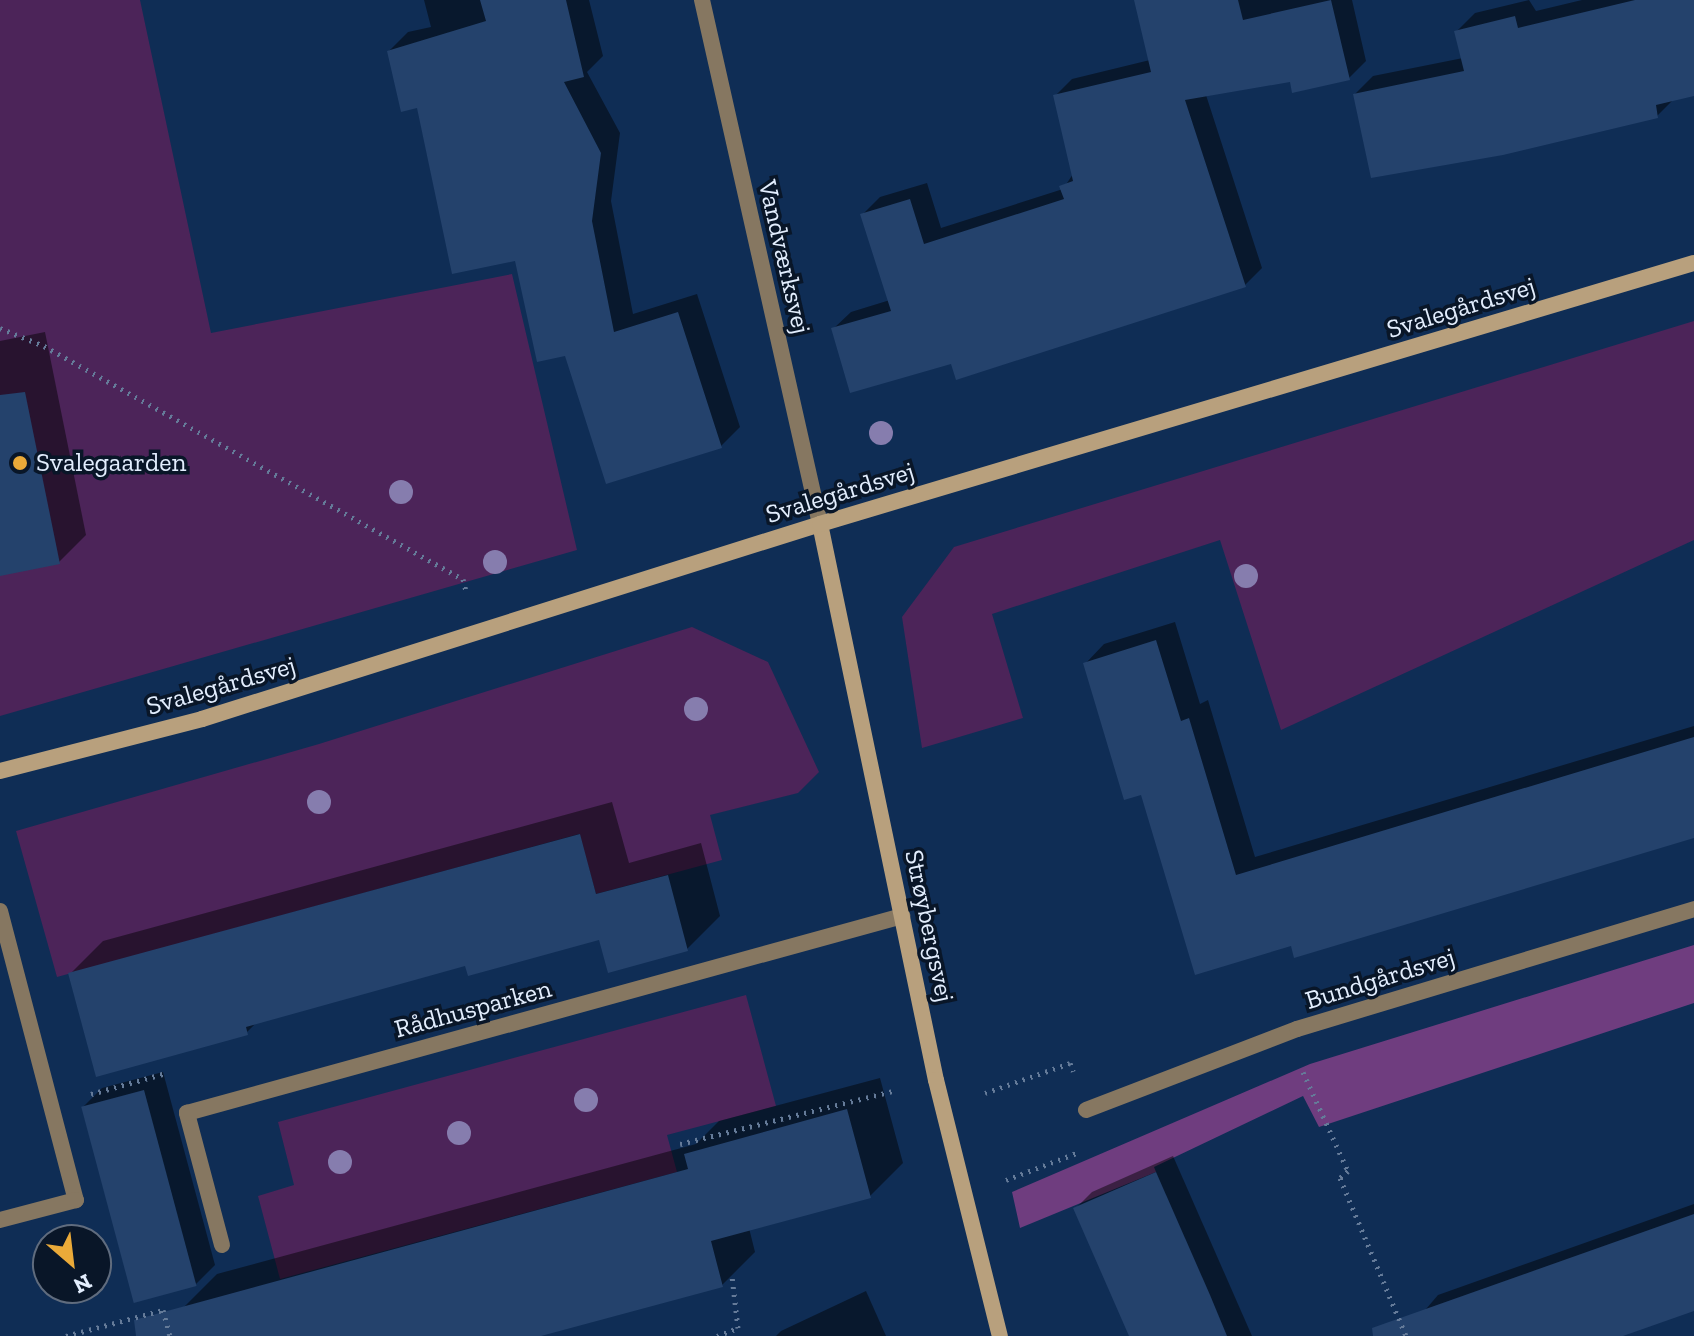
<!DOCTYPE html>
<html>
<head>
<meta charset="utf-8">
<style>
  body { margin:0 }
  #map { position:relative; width:1694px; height:1336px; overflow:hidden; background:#0f2d55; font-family:"Zilla Slab",serif }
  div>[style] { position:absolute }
  .green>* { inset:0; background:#4c2459 }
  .forest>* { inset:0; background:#6f3d7f }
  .shadow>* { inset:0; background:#0007 }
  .building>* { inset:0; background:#24426c; transform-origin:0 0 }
  .path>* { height:5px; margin-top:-2.5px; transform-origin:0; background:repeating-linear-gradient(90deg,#657b99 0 2px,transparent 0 8px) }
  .lane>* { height:16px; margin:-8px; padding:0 8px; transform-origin:8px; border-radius:8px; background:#867761 }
  .street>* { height:16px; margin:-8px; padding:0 8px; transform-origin:8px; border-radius:8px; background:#867761 }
  .secondary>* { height:16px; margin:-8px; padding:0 8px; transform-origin:8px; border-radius:8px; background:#b8a07d }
  .trees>* { width:24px; height:24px; margin:-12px; border-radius:50%; background:#867dae }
  .dots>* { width:22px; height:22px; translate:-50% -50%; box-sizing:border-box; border:4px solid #091628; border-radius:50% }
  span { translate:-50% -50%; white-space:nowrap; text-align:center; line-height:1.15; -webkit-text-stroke:7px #091628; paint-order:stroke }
  .street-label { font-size:26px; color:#e3eefe }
  .poi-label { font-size:26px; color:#e3eefe }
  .left { translate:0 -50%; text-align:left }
  .north { position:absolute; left:32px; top:1224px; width:80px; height:80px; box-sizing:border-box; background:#091628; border:2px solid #606c7e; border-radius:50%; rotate:152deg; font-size:22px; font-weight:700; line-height:32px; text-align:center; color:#e3eefe }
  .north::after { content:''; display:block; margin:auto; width:28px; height:36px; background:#eaaa39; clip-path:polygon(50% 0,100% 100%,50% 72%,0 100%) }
</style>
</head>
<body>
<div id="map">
  <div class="green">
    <i style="clip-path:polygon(0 0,140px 0,211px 333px,512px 274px,577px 550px,0 716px)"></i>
    <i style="clip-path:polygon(1694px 321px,1694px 540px,1281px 730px,1220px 540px,992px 614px,1023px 718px,922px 748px,902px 617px,954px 547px)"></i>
    <i style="clip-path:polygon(692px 627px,768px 662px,819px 772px,798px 793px,710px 815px,722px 860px,596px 894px,579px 834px,57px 977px,16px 831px,319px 744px)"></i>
    <i style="clip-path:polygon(746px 995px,776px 1106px,667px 1135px,677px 1172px,280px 1279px,258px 1196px,294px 1185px,278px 1122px)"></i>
  </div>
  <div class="forest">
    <i style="clip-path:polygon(1694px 945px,1694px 1003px,1319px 1127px,1303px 1096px,1154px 1167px,1156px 1172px,1020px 1228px,1012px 1192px,1310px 1064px)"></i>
  </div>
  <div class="shadow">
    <i style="clip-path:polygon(424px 0,589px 0,603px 56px,587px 72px,620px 133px,611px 201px,633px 314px,697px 294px,740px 427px,721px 446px,566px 353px,516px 259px,389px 51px,408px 32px,431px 27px)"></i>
    <i style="clip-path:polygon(1136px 0,1352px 0,1366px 61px,1349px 78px,1291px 79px,1206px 95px,1262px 268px,1245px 285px,952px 362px,833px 329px,851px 312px,890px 300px,863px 214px,880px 197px,927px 183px,941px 228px,1063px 189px,1073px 174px,1055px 96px,1072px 79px,1150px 60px)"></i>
    <i style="clip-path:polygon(1529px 0,1536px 11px,1582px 0,1694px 0,1694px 94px,1674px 99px,1657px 116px,1355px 94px,1373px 76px,1463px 58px,1457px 31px,1475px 13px)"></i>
    <i style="clip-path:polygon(45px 332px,86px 535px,59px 562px,0 574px,0 341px)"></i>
    <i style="clip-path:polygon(1175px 622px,1200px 704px,1208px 700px,1255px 857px,1694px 726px,1694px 837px,1292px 944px,1142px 793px,1085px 664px,1104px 644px)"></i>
    <i style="clip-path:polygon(612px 802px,629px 863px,701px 843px,720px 916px,687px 949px,601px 938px,467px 964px,258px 1021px,246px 1033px,70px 974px,103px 941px)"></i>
    <i style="clip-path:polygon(163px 1072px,215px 1265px,196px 1284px,83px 1107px,102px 1088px)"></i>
    <i style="clip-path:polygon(880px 1078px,903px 1163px,870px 1196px,749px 1228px,755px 1252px,722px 1285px,534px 1336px,192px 1336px,184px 1307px,217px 1274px,696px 1144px,719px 1121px)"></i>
    <i style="clip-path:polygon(1173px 1156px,1252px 1336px,1131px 1336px,1075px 1209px,1092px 1192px)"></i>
    <i style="clip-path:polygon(1694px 1204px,1694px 1307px,1614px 1336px,1403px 1336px,1438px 1295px)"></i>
    <i style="clip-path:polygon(866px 1291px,886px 1336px,776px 1336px,781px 1331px)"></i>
  </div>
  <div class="building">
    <i style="clip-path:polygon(480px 0,566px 0,584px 77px,564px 82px,601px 153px,592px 221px,614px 332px,678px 312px,722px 448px,606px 484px,565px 356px,537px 362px,515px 261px,452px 274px,417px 108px,401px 112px,387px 51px,486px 21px)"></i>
    <i style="clip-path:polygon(1134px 0,1238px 0,1243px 20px,1331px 0,1350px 80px,1292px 93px,1290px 82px,1185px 100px,1246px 287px,956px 380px,951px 364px,850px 393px,831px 328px,891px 311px,860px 214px,910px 199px,924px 244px,1064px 199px,1059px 186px,1073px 181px,1053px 95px,1151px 72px)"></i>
    <i style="clip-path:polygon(1635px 0,1694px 0,1694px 96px,1656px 105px,1658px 118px,1503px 155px,1371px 178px,1353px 94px,1464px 71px,1454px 31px,1515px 16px,1518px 28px)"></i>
    <i style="clip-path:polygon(25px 392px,60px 564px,0 576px,0 395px)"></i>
    <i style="clip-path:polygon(1156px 640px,1181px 721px,1189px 718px,1236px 875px,1694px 737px,1694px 838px,1294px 958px,1291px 946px,1195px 975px,1141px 795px,1124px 800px,1083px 663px)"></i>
    <i style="clip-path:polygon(580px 834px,596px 894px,668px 875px,688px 951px,608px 973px,599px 940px,468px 976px,465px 966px,246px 1027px,248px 1035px,96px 1077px,68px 973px)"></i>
    <i style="left:144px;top:1090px;width:203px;height:65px;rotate:75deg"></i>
    <i style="clip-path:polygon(847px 1109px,871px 1198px,711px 1241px,723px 1287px,541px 1336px,136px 1336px,134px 1320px,688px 1169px,684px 1154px)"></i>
    <i style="clip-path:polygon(1156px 1172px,1210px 1295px,1227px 1336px,1129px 1336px,1073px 1208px)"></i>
    <i style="clip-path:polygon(1694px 1214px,1694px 1311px,1623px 1336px,1373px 1336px,1372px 1328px)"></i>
  </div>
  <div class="path">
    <i style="left:0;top:328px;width:48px;rotate:22.2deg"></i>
    <i style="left:44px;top:346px;width:479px;rotate:29.1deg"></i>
    <i style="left:463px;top:579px;width:12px;rotate:76deg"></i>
    <i style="left:1303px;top:1072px;width:109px;rotate:65.6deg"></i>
    <i style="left:1348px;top:1171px;width:11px;rotate:139deg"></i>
    <i style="left:1340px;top:1178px;width:171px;rotate:67.3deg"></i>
    <i style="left:985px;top:1093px;width:90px;rotate:-19.4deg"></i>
    <i style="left:1070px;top:1063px;width:9px;rotate:69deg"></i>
    <i style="left:91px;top:1094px;width:78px;rotate:-15.6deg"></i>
    <i style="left:680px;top:1144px;width:223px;rotate:-14deg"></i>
    <i style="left:1006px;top:1180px;width:78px;rotate:-21deg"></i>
    <i style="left:66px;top:1336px;width:100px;rotate:-15deg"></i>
    <i style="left:163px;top:1310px;width:27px;rotate:75deg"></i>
    <i style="left:717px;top:1336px;width:22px;rotate:-21deg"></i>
    <i style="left:738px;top:1328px;width:52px;rotate:-96.6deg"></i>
  </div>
  <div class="lane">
    <i style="left:0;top:911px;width:299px;rotate:75.3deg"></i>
    <i style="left:76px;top:1200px;width:79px;rotate:165.3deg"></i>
  </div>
  <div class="street">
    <i style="left:702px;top:0;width:537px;rotate:77.31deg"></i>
    <i style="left:1086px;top:1110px;width:226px;rotate:-21deg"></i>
    <i style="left:1297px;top:1029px;width:415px;rotate:-16.8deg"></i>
    <i style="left:222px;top:1245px;width:137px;rotate:-104.9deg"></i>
    <i style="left:187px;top:1113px;width:742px;rotate:-15.4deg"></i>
  </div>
  <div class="secondary">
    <i style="left:820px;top:524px;width:568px;rotate:78.22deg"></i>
    <i style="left:936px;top:1080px;width:264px;rotate:76deg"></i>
    <i style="left:0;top:771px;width:209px;rotate:-14.4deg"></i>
    <i style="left:202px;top:719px;width:648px;rotate:-17.51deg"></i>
    <i style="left:820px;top:524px;width:912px;rotate:-16.63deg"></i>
  </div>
  <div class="trees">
    <i style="left:881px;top:433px"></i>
    <i style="left:401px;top:492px"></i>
    <i style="left:495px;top:562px"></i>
    <i style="left:1246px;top:576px"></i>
    <i style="left:696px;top:709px"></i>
    <i style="left:319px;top:802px"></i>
    <i style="left:586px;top:1100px"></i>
    <i style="left:459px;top:1133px"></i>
    <i style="left:340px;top:1162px"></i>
  </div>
  <div class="dots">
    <i style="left:20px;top:463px;background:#eaaa39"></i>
  </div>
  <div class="street-label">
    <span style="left:784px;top:257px;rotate:77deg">Vandværksvej</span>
    <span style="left:1461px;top:308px;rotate:-17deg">Svalegårdsvej</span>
    <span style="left:840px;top:493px;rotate:-17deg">Svalegårdsvej</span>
    <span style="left:221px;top:686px;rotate:-16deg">Svalegårdsvej</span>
    <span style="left:929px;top:926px;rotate:78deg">Strøybergsvej</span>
    <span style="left:1380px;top:979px;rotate:-17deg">Bundgårdsvej</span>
    <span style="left:473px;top:1009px;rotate:-15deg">Rådhusparken</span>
  </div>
  <div class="poi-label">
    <span class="left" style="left:36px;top:463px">Svalegaarden</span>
  </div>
  <div class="north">N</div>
</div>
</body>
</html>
